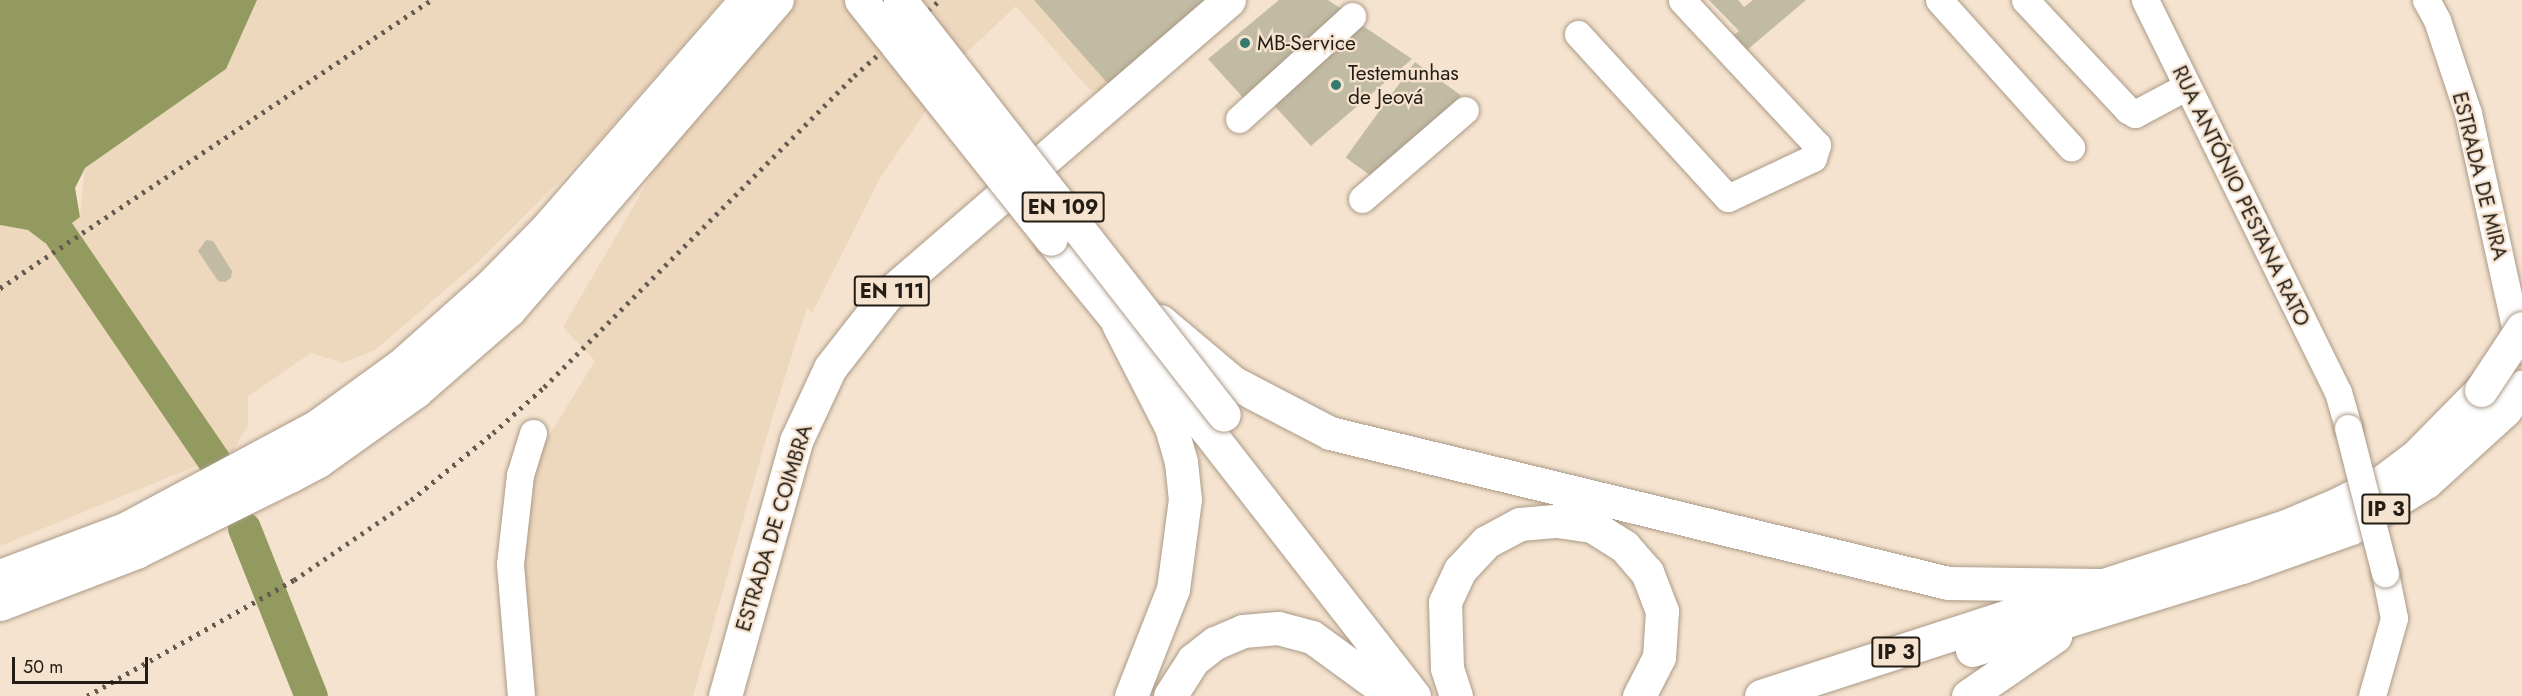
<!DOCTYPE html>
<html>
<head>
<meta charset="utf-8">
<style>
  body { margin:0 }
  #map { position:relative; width:2522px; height:696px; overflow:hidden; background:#f5e3cf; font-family:Jost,sans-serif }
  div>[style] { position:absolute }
  .built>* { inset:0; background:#edd7bd }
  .water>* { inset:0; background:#929a5f }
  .river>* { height:33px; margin:-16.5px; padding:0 16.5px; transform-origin:16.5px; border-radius:16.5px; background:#929a5f }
  .building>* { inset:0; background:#c2bba4; transform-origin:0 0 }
  .roads { filter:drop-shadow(0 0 2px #aa9a87) drop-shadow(0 0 2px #aa9a87) }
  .minor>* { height:27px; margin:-13.5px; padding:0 13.5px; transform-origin:13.5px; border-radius:13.5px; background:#fff }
  .major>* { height:33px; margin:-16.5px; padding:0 16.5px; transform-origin:16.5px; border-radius:16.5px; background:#fff }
  .highway>* { height:33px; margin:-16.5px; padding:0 16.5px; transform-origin:16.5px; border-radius:16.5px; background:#fff }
  .rail>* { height:4.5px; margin-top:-2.25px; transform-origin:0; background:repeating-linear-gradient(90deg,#645a4f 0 3px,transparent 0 9px) }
  .bridges { filter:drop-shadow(0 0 2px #aa9a87) drop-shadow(0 0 2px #aa9a87) }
  .minor-bridge>* { height:27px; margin:-13.5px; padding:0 13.5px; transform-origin:13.5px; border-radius:13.5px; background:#fff }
  .major-bridge>* { height:33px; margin:-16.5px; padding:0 16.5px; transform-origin:16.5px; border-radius:16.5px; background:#fff }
  .dots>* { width:16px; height:16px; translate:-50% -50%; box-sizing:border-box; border:3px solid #f5e3cf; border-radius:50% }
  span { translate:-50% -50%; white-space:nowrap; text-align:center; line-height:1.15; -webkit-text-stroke:4.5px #f5e3cf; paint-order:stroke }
  .shield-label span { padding:2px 4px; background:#f5e3cf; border:2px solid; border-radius:4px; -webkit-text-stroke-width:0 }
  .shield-label { font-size:20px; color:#231d15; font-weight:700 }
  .poi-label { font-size:21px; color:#231d15 }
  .left { translate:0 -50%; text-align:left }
  .street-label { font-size:21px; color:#231d15 }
  .scale { position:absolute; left:12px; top:657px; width:136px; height:27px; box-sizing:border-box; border:3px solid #231d15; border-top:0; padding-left:8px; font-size:18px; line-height:21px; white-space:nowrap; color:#231d15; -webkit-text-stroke:4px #f5e3cf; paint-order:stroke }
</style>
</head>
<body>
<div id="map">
  <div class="built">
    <i style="clip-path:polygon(257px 0,722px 0,589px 152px,479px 261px,375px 350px,343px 363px,311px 353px,248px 396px,248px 425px,233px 451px,0 546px,0 225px,28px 230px,80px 217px,85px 168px,226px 69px)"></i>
    <i style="clip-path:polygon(796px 0,1211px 0,1102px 92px,1089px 89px,1016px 6px,964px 55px,880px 178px,812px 313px,807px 308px,774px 411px,693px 696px,531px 696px,520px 631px,528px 470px,595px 361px,563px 327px,660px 161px)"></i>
  </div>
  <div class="water">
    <i style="clip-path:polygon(0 0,257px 0,226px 69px,85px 168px,75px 188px,80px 217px,45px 243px,28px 230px,0 225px)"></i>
  </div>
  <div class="river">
    <i style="left:0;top:147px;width:380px;rotate:55.7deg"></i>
    <i style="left:244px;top:528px;width:181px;rotate:68.3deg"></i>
  </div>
  <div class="building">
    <i style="clip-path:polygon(1034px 0,1207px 0,1109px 85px)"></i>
    <i style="clip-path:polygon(1279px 0,1328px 0,1352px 16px,1248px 103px,1208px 59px)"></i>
    <i style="clip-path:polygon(1709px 0,1738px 0,1744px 7px,1753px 0,1806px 0,1747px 50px,1734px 35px,1739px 31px)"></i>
    <i style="clip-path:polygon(1360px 24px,1412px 59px,1311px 146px,1269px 100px)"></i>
    <i style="left:1415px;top:62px;width:57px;height:118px;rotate:36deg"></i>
    <i style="clip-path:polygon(206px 240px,213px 241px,232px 271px,231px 278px,225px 282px,218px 281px,198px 251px)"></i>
  </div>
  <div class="roads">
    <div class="minor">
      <i style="left:1939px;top:0;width:198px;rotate:48.1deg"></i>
      <i style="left:2025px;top:0;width:151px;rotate:46.9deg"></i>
      <i style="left:2128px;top:110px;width:8px;rotate:30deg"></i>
      <i style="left:2135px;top:114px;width:59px;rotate:-28.3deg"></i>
      <i style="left:2145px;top:0;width:437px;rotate:63.8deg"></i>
      <i style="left:2338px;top:392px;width:37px;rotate:74deg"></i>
      <i style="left:2426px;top:0;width:23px;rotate:61deg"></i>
      <i style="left:2437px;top:20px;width:98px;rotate:71.6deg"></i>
      <i style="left:2468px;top:113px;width:242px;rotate:77.6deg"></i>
      <i style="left:1578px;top:34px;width:222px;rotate:47.6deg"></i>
      <i style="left:1728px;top:198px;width:94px;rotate:-25.2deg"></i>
      <i style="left:1813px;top:158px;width:14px;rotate:-73deg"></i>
      <i style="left:1817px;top:145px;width:198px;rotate:-133deg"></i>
      <i style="left:1239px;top:119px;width:153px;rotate:-42.3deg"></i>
      <i style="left:1362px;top:199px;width:136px;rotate:-40.8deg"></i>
      <i style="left:521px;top:696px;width:132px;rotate:-94.8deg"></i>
      <i style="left:510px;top:564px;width:90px;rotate:-83.6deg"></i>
      <i style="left:520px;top:475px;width:44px;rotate:-72.8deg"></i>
      <i style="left:2372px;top:696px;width:81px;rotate:-74.2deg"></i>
      <i style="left:2394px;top:618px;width:46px;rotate:-101.3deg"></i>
    </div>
    <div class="major">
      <i style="left:1051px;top:239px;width:247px;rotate:50.8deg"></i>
      <i style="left:1207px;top:430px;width:337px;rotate:52.1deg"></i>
      <i style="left:1160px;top:321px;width:97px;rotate:40deg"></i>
      <i style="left:1234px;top:383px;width:108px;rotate:27.5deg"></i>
      <i style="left:1330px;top:433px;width:636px;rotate:13.64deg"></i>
      <i style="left:1948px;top:583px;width:150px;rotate:0.8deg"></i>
      <i style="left:0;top:576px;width:134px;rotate:-20.6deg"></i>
      <i style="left:125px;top:529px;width:218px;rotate:-28.2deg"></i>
      <i style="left:317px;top:426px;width:102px;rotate:-35.9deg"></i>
      <i style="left:400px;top:366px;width:120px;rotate:-41.6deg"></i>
      <i style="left:490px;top:286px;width:81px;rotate:-45.5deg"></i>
      <i style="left:547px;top:228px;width:303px;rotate:-48.9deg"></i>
      <i style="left:0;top:604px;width:146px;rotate:-20.9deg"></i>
      <i style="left:136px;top:552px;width:172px;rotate:-26.3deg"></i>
      <i style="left:290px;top:476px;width:32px;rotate:-28deg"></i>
      <i style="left:318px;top:461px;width:120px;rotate:-35.5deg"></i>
      <i style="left:416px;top:391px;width:123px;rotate:-41.1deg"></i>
      <i style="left:509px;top:310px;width:410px;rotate:-49.2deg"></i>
      <i style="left:1972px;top:650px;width:282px;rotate:-17.1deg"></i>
      <i style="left:2242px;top:567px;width:116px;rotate:-19.7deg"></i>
      <i style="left:2351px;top:528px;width:88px;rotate:-31.5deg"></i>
      <i style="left:2426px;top:482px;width:107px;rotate:-42.3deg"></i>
      <i style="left:2505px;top:410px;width:29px;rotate:-54deg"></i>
      <i style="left:725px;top:696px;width:265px;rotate:-74.4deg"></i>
      <i style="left:796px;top:441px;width:81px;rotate:-65deg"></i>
      <i style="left:830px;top:368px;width:91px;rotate:-52.1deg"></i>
      <i style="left:886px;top:296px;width:453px;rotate:-40.8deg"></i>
      <i style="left:1170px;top:696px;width:43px;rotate:-57.4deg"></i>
      <i style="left:1193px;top:660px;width:28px;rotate:-38deg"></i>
      <i style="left:1215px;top:643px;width:30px;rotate:-23deg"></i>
      <i style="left:1243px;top:631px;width:35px;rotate:-5deg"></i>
      <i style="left:1278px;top:628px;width:35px;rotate:15deg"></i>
      <i style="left:1312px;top:637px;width:100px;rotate:36.1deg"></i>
      <i style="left:1456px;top:696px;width:29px;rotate:-108deg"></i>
      <i style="left:1447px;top:668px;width:66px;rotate:-91.7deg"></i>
      <i style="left:1445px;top:602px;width:35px;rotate:-65deg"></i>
      <i style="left:1460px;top:570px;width:38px;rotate:-47deg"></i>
      <i style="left:1486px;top:542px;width:38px;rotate:-28deg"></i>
      <i style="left:1520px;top:524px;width:37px;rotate:-5deg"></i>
      <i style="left:1557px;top:521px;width:35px;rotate:8deg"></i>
      <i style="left:1592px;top:526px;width:38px;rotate:32deg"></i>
      <i style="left:1624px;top:546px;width:35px;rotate:49deg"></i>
      <i style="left:1647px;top:572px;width:42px;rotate:69deg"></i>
      <i style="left:1662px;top:611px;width:46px;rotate:93.7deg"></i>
      <i style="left:1659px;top:657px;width:44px;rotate:117.1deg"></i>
      <i style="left:1761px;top:696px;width:552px;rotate:-17.94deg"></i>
      <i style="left:2286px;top:526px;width:56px;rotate:-22.9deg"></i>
      <i style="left:2338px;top:504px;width:51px;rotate:-27.1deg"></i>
      <i style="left:2383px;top:481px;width:39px;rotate:-37deg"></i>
      <i style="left:2414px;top:458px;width:95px;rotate:-45.4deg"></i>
      <i style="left:1968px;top:696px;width:106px;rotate:-34.6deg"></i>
    </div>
    <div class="highway">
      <i style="left:1118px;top:324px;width:116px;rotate:62.8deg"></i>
      <i style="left:1171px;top:427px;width:36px;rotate:74deg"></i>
      <i style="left:1181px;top:462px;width:37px;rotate:84deg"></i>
      <i style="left:1185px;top:499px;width:91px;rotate:97.6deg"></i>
      <i style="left:1173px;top:589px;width:115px;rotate:111.4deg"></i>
    </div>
  </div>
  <div class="rail">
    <i style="left:0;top:288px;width:518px;rotate:-33.75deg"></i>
    <i style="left:87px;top:696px;width:237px;rotate:-29.3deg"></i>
    <i style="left:294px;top:580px;width:142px;rotate:-34.4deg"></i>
    <i style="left:411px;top:500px;width:106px;rotate:-39.3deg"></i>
    <i style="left:493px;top:433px;width:69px;rotate:-42deg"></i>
    <i style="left:544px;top:387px;width:439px;rotate:-45.1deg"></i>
    <i style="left:854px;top:76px;width:115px;rotate:-41.5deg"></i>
  </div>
  <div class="bridges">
    <div class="minor-bridge">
      <i style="left:2348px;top:428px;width:150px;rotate:75.7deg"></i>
    </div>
    <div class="major-bridge">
      <i style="left:861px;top:0;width:305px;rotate:51.5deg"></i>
      <i style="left:900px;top:0;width:526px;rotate:52.02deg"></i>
      <i style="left:2481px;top:390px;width:74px;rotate:-56.5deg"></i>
    </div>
  </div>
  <div class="dots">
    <i style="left:1245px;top:43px;background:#357a6f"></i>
    <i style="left:1336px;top:85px;background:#357a6f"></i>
  </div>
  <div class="shield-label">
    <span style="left:1063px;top:207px">EN 109</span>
    <span style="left:892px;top:291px">EN 111</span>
    <span style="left:2386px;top:509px">IP 3</span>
    <span style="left:1896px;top:652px">IP 3</span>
  </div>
  <div class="poi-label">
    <span class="left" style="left:1257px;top:43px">MB-Service</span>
    <span class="left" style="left:1348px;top:85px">Testemunhas<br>de Jeová</span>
  </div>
  <div class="street-label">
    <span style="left:2480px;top:176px;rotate:76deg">ESTRADA DE MIRA</span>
    <span style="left:2241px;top:196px;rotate:64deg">RUA ANTÓNIO PESTANA RATO</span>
    <span style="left:774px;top:528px;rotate:-73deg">ESTRADA DE COIMBRA</span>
  </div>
  <div class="scale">50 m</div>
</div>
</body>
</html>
